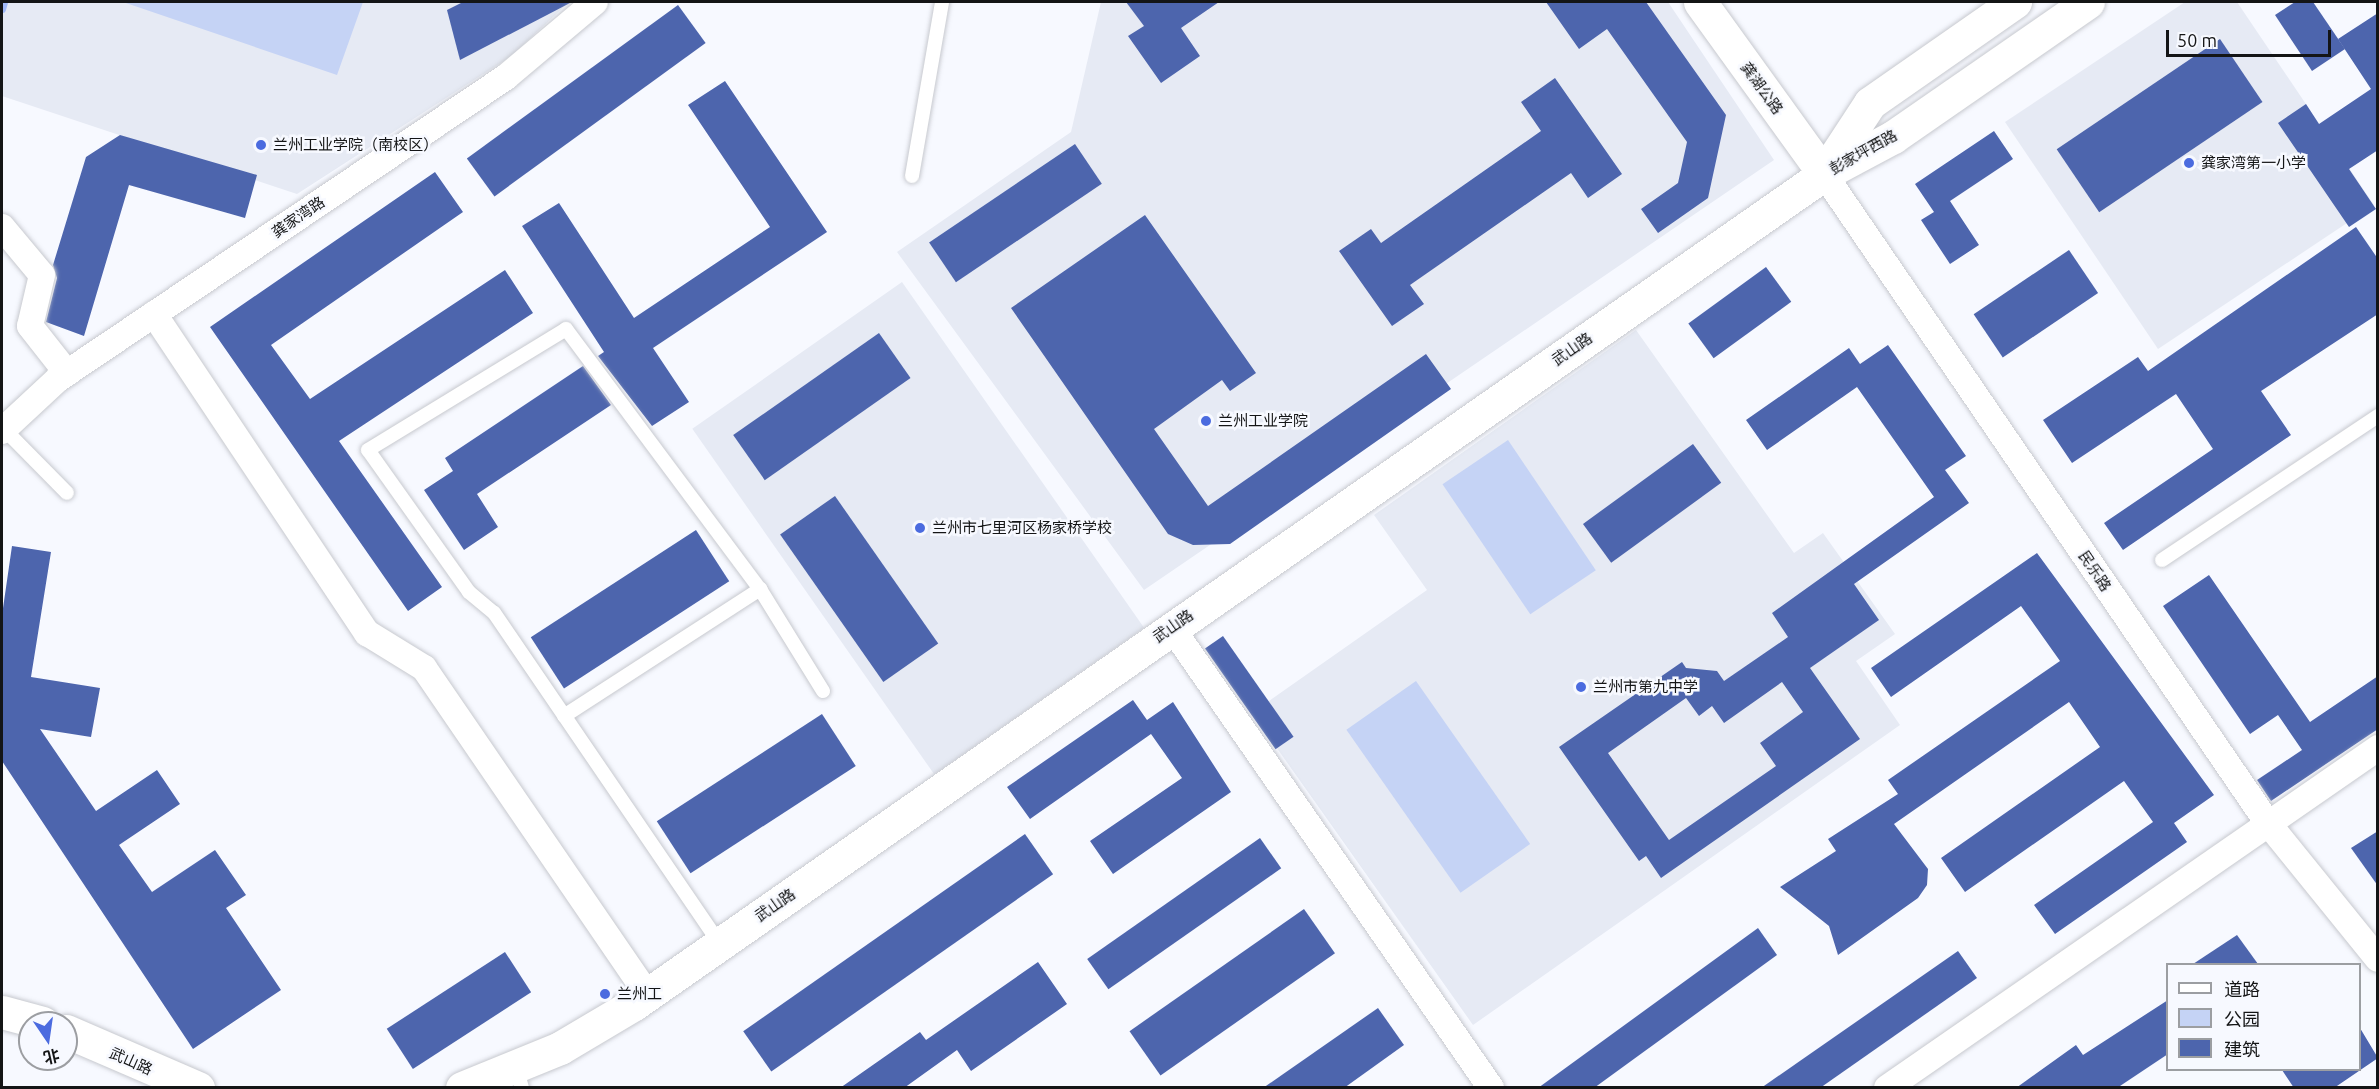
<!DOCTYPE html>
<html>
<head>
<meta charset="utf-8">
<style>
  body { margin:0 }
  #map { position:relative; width:2379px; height:1089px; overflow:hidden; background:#f7f9ff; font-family:Ubuntu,"Noto Sans SC",sans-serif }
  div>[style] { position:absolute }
  .built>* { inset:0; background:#e6eaf4; transform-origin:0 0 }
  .green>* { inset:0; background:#c5d3f5; transform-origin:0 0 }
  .stream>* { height:7px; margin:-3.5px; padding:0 3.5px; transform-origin:3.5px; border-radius:3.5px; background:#a2baf8 }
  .building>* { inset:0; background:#4d65ad; transform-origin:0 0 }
  .roads { filter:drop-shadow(0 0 2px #c7c9cf) drop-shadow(0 0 2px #c7c9cf) }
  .lane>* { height:14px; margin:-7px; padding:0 7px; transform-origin:7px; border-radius:7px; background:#fff }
  .street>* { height:26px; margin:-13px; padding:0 13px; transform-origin:13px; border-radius:13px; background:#fff }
  .secondary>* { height:33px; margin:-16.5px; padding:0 16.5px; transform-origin:16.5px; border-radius:16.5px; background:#fff }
  .dots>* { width:16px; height:16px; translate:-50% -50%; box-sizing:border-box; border:3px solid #f7f9ff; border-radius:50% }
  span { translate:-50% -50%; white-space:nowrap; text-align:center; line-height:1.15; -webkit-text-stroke:5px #f7f9ff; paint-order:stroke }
  .street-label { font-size:15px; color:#141516 }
  .poi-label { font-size:15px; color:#141516 }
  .left { translate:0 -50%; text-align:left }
  .frame { position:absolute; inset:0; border:3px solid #141516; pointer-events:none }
  .legend { position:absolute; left:2166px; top:963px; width:195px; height:108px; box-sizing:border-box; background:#f7f9ff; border:2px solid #9c9ea2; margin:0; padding:8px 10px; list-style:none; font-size:18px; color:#141516 }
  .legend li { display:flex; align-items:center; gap:12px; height:30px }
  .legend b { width:30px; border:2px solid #9c9ea2 }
  .north { position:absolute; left:18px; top:1011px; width:60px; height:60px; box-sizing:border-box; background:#f7f9ff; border:2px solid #9c9ea2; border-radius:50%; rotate:167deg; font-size:16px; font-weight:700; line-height:24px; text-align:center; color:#141516 }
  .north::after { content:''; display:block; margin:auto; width:21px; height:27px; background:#4b6bdf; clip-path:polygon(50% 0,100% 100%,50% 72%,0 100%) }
  .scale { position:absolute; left:2166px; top:30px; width:165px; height:27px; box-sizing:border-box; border:3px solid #141516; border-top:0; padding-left:8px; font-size:18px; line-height:21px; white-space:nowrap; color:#141516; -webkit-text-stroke:4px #f7f9ff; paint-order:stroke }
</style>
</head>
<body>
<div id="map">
  <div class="built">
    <i style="clip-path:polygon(2px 2px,569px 2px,511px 56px,297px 194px,2px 96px)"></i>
    <i style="clip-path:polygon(1101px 2px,1668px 2px,1774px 160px,1144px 590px,897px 252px,1071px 132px)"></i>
    <i style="clip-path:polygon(2185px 2px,2237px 2px,2374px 205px,2158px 349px,2005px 122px)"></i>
    <i style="left:902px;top:282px;width:422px;height:256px;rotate:55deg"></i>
    <i style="clip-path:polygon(1636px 330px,1794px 553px,1823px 533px,1895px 634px,1856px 661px,1900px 725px,1473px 1025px,1252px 713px,1427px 590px,1374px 515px)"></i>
  </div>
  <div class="green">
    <i style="clip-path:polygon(123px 2px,363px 2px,337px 75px)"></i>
    <i style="left:1508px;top:440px;width:157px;height:79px;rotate:56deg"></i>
    <i style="left:1416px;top:681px;width:199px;height:85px;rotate:55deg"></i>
  </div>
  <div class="stream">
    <i style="left:2px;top:9px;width:7px;rotate:-74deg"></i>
  </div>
  <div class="building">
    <i style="clip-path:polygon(463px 2px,572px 2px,460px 60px,447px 10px)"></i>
    <i style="clip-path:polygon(1126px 2px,1219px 2px,1181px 28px,1200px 56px,1161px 83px,1128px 36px,1144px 26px)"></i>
    <i style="clip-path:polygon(1546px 2px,1646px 2px,1726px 115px,1708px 198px,1658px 233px,1641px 209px,1678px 183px,1687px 142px,1607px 29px,1579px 49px)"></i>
    <i style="clip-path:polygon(2295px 2px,2313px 2px,2345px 49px,2312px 71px,2275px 15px)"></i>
    <i style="left:678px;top:5px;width:47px;height:261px;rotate:54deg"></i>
    <i style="clip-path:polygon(2378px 13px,2378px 150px,2349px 169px,2376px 209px,2349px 227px,2278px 123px,2306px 104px,2319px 124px,2371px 89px,2338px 39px)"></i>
    <i style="left:2220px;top:39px;width:76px;height:197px;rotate:56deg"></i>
    <i style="clip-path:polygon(1555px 78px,1622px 174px,1588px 198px,1571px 173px,1410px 285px,1424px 304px,1392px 326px,1339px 251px,1371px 229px,1381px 243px,1541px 131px,1521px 102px)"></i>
    <i style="clip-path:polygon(725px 81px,827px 232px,653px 348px,689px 402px,652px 426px,598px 356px,604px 352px,522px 226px,559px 203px,634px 318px,770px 227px,688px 105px)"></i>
    <i style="clip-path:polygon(1994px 131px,2013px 159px,1950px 201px,1979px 245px,1950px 264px,1921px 220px,1934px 212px,1915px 184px)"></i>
    <i style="clip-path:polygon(120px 135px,257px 175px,245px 218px,129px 185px,84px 336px,46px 322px,57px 278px,53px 265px,86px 157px)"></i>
    <i style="left:1075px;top:144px;width:48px;height:176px;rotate:56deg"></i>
    <i style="clip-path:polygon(435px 172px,463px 212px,271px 345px,310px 399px,505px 270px,533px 313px,339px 441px,442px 587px,408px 611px,210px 327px)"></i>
    <i style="clip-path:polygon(1145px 215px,1256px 373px,1230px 391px,1222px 380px,1154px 429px,1208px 506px,1426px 354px,1451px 389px,1230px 544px,1193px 545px,1168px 534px,1011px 308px)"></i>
    <i style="clip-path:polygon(2356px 227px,2378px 259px,2378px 314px,2261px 391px,2291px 435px,2123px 550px,2104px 523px,2213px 449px,2176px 394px,2072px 463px,2043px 420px,2138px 357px,2148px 371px)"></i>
    <i style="left:2069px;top:250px;width:52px;height:115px;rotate:56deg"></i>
    <i style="left:1766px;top:267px;width:43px;height:96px;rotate:54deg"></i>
    <i style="left:879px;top:333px;width:55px;height:178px;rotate:55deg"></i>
    <i style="clip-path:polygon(evenodd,1888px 345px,1966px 456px,1945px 470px,1969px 503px,1854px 584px,1879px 620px,1810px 668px,1860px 739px,1661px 878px,1646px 856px,1639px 861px,1559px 747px,1682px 662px,1686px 668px,1717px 671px,1724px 681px,1788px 637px,1772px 613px,1934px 497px,1857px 387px,1767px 450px,1746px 420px,1849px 348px,1860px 364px,1888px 345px,1782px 682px,1803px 712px,1760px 743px,1776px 766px,1669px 840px,1608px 753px,1686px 698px,1699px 716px,1712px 706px,1724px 723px,1782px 682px)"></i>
    <i style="clip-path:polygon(583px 366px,611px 405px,477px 494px,498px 527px,464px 550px,424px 490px,453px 471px,445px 458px)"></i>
    <i style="left:1693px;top:444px;width:48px;height:136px;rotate:54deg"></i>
    <i style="left:835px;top:496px;width:180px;height:67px;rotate:55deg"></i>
    <i style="left:696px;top:530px;width:61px;height:197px;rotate:57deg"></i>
    <i style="clip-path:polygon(12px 546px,51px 552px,31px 677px,100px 688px,91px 737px,40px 729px,96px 811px,157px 770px,180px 804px,119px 845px,152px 892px,215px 850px,246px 895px,226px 908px,281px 990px,193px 1049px,2px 761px,2px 615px)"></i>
    <i style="clip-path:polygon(2037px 553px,2214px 795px,2174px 823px,2187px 842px,2055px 934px,2034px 905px,2153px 822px,2124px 781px,1965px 892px,1941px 858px,2100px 747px,2069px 702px,1894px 824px,1928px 869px,1927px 885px,1918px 898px,1838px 955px,1829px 926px,1780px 887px,1836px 851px,1828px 839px,1898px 794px,1888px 780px,2060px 661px,2021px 606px,1891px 697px,1871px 668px)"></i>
    <i style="clip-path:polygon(2209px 575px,2310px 722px,2378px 676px,2378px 729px,2271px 801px,2257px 780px,2302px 750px,2278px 715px,2250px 734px,2163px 606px)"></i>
    <i style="left:1223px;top:636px;width:123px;height:22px;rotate:55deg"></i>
    <i style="clip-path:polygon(1133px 700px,1147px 720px,1173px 702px,1231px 792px,1113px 874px,1090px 841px,1182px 778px,1151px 734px,1030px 819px,1007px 787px)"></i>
    <i style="left:822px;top:714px;width:62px;height:197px;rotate:57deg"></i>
    <i style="clip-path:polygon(2378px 831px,2378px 886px,2351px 848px)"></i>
    <i style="left:1025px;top:834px;width:49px;height:344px;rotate:55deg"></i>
    <i style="left:1260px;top:838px;width:37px;height:211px;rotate:55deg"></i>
    <i style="left:1304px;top:909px;width:54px;height:213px;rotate:55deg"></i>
    <i style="clip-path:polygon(1758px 928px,1777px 955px,1594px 1088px,1538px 1088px)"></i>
    <i style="clip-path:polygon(2237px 935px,2258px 964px,2193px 964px)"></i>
    <i style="clip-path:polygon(1958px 951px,1977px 978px,1820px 1088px,1761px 1088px)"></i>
    <i style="left:505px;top:952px;width:48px;height:141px;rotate:57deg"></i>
    <i style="clip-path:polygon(1038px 962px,1067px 1004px,971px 1071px,957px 1050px,904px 1088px,840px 1088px,920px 1032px,926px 1040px)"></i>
    <i style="clip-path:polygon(2168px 1000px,2168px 1054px,2117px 1088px,2016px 1088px,2076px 1045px,2083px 1055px)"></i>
    <i style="clip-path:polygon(1378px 1008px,1404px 1045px,1344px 1088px,1263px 1088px)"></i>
    <i style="clip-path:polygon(2360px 1028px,2378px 1058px,2334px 1088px,2294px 1088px,2282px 1070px,2360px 1070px)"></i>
  </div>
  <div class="roads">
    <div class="lane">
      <i style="left:912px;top:176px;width:177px;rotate:-80.2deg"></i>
      <i style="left:3px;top:428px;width:91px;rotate:45.4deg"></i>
      <i style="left:2162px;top:560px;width:260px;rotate:-33.7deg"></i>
      <i style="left:564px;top:716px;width:234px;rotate:-32.9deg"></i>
      <i style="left:760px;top:589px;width:120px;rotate:58.3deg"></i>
      <i style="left:720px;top:944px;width:401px;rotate:-124.3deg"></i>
      <i style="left:494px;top:613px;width:33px;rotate:-140deg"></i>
      <i style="left:469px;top:592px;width:174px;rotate:-125.4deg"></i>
      <i style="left:368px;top:450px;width:232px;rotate:-31.4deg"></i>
      <i style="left:566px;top:329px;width:324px;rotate:53.3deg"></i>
      <i style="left:516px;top:1067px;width:22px;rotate:74deg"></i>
    </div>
    <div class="street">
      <i style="left:1824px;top:174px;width:785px;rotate:55.64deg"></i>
      <i style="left:2267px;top:822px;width:176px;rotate:51deg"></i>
      <i style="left:2px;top:227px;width:62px;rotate:50.2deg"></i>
      <i style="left:42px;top:275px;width:52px;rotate:103.2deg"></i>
      <i style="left:30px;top:326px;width:60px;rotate:51.8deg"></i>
      <i style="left:154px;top:314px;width:384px;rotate:56.3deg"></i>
      <i style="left:367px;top:633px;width:67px;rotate:31.6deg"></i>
      <i style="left:424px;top:668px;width:396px;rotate:55.6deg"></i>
      <i style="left:2px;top:431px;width:76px;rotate:-42.9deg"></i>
      <i style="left:58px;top:379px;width:540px;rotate:-33.98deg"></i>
      <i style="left:506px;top:77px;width:116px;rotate:-40.1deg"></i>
      <i style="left:1172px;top:628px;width:560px;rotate:55.26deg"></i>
      <i style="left:1887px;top:1088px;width:597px;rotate:-34.7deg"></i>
    </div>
    <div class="secondary">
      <i style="left:1700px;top:2px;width:212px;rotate:54.2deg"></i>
      <i style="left:1826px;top:170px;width:80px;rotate:-56.7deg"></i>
      <i style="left:1870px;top:103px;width:177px;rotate:-34.9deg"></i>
      <i style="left:2px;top:1012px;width:42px;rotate:15deg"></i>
      <i style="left:66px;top:1031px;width:144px;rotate:23.4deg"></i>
      <i style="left:462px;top:1088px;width:106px;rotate:-22.2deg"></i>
      <i style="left:560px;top:1048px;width:86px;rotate:-30.7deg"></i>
      <i style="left:634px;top:1004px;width:1451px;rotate:-34.89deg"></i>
      <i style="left:1824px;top:174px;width:78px;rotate:-28.2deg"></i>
      <i style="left:1893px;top:137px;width:237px;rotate:-34.7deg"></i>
    </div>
  </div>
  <div class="dots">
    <i style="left:261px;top:145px;background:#4b6bdf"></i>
    <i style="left:2189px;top:163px;background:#4b6bdf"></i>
    <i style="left:1206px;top:421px;background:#4b6bdf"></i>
    <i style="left:920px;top:528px;background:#4b6bdf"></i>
    <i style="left:1581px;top:687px;background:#4b6bdf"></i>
    <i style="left:605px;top:994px;background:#4b6bdf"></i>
  </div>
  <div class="street-label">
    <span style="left:1762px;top:88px;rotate:54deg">龚湖公路</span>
    <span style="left:1863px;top:152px;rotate:-29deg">彭家坪西路</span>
    <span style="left:298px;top:217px;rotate:-34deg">龚家湾路</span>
    <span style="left:1572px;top:349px;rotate:-35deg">武山路</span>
    <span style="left:2095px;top:571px;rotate:56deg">民乐路</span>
    <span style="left:1173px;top:626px;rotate:-35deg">武山路</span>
    <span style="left:775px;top:905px;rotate:-35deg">武山路</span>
    <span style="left:131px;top:1061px;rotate:24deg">武山路</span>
  </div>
  <div class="poi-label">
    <span class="left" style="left:273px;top:145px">兰州工业学院（南校区）</span>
    <span class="left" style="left:2201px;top:163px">龚家湾第一小学</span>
    <span class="left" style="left:1218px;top:421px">兰州工业学院</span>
    <span class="left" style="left:932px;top:528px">兰州市七里河区杨家桥学校</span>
    <span class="left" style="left:1593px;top:687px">兰州市第九中学</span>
    <span class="left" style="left:617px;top:994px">兰州工</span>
  </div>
  <div class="frame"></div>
  <ul class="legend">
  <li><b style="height:8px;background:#fff"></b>道路</li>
  <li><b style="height:16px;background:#c5d3f5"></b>公园</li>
  <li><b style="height:16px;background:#4d65ad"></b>建筑</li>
  </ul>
  <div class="north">北</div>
  <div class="scale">50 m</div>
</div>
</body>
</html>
